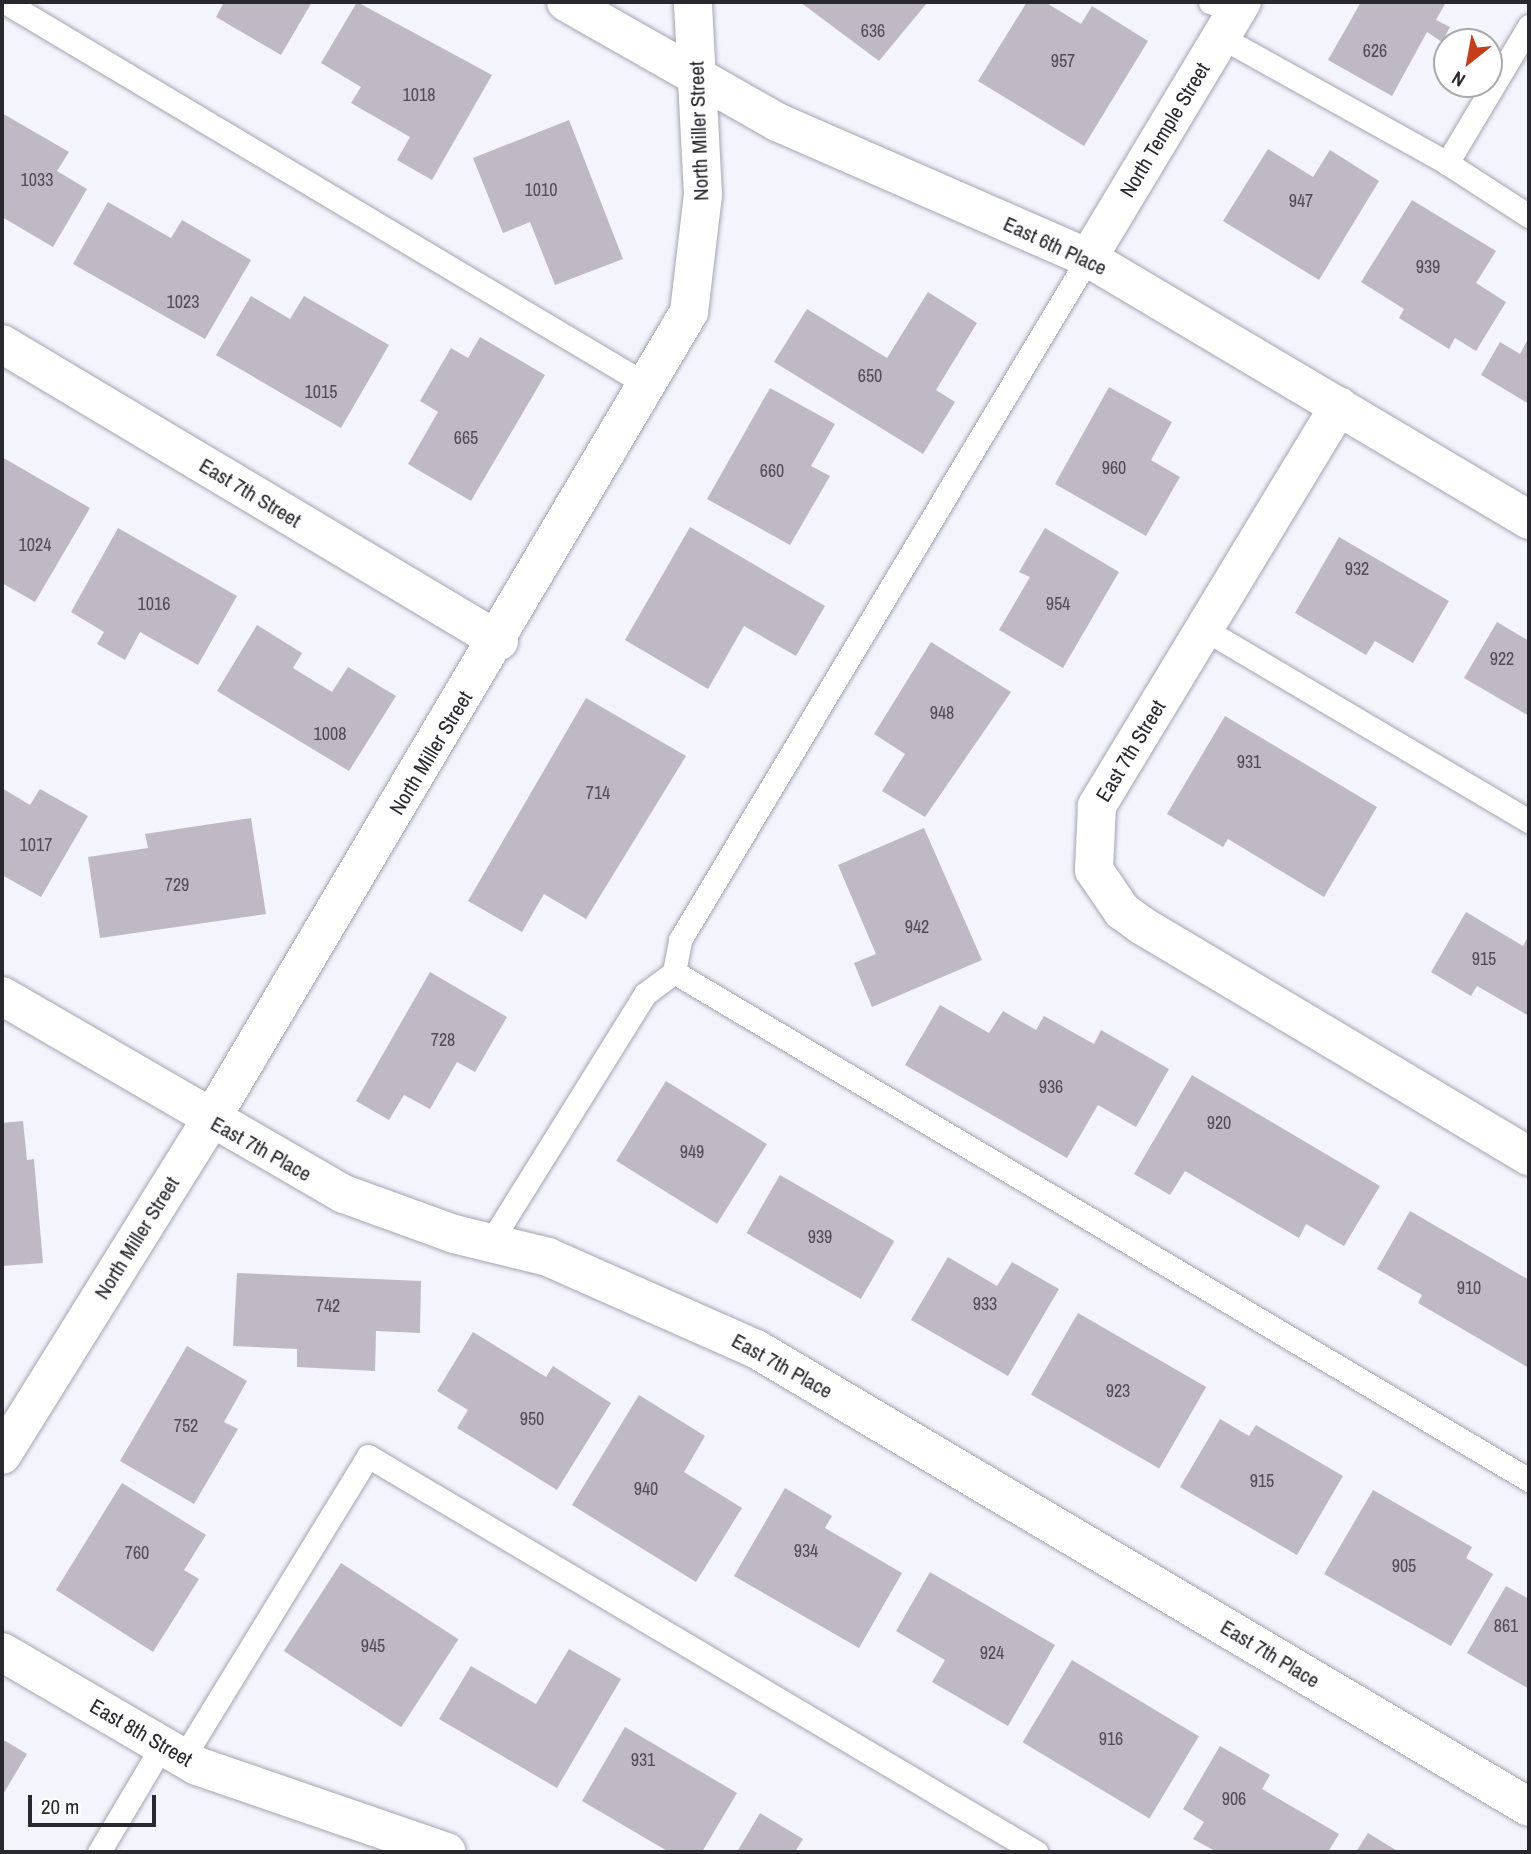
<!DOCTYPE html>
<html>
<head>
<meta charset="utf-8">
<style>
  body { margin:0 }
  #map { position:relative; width:1531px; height:1854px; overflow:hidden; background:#f3f4fc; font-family:"Archivo Narrow",sans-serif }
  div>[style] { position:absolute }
  .building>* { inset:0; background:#bfb9c6; transform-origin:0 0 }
  .roads { filter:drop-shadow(0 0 2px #a4a4b2) drop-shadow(0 0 2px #a4a4b2) }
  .lane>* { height:23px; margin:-11.5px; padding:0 11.5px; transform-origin:11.5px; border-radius:11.5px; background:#fff }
  .street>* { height:38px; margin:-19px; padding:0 19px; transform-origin:19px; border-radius:19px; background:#fff }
  .secondary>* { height:38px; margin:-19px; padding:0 19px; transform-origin:19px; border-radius:19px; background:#fff }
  span { translate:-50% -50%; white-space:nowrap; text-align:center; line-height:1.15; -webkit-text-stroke:5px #fff; paint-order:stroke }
  .number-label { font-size:18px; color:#4e4c54 }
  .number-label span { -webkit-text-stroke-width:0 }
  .street-label { font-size:21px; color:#28282e }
  .frame { position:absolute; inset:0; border:4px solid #28282e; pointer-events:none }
  .north { position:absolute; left:1433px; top:28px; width:70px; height:70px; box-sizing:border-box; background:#fff; border:2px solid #a9a9ab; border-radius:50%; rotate:211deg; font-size:19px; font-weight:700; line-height:28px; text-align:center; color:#28282e }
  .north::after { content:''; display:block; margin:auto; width:24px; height:32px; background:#c73d1a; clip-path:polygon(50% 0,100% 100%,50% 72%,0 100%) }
  .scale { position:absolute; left:28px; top:1795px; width:128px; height:32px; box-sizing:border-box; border:4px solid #28282e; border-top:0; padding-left:9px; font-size:21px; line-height:24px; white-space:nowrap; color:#28282e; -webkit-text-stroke:5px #fff; paint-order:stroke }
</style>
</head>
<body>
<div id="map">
  <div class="building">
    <i style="clip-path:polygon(224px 2px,312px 2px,281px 55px,216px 17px)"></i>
    <i style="clip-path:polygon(357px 2px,492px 75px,432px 180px,397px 160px,410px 137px,351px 103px,361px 87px,321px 63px)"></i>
    <i style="clip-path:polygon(800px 2px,925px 2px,927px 3px,879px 61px)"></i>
    <i style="clip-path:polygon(1027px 2px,1045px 2px,1081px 24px,1092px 6px,1148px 41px,1084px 146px,978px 81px)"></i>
    <i style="clip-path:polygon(1361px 2px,1446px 2px,1436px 20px,1450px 27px,1442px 42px,1427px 32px,1392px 96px,1328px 60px)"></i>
    <i style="clip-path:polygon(2px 113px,69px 152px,57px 171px,87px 189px,53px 247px,2px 217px)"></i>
    <i style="clip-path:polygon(569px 120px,623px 259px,555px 285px,530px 222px,503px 233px,473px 158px)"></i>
    <i style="clip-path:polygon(1268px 149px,1313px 177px,1330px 150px,1379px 181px,1319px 280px,1223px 221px)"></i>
    <i style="clip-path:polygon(1412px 200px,1496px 251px,1476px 283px,1506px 302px,1476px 351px,1455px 338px,1449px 349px,1399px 318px,1404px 309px,1361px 282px)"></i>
    <i style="clip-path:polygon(108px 202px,171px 238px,182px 220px,251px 260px,205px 339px,73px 264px)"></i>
    <i style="clip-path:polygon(928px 292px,977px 323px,936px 390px,955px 402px,923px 454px,774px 362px,807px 309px,887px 358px)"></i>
    <i style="clip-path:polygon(251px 296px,290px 319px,304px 296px,389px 345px,341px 428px,216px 355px)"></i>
    <i style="clip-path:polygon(480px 337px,545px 375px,471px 501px,408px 464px,438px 412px,420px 401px,451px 348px,468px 358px)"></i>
    <i style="clip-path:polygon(1529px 337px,1529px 404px,1481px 375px,1500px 342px,1520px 354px)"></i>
    <i style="clip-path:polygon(1109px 387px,1172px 422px,1151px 460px,1180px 477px,1146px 536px,1055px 484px)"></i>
    <i style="clip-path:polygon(770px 388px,835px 424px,811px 466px,830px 476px,790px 545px,707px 499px)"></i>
    <i style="clip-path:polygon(2px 457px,90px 508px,35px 602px,2px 583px)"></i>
    <i style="clip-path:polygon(690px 527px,825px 606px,796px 656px,744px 626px,708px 689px,625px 640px)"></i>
    <i style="clip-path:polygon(118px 528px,237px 596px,198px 665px,140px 632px,125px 660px,97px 644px,104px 632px,71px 612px)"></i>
    <i style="clip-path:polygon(1045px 528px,1119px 572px,1063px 668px,999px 630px,1030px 577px,1019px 572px)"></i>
    <i style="clip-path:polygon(1339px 537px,1449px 601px,1413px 663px,1375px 641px,1366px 655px,1295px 613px)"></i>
    <i style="clip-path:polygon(1497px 622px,1529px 641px,1529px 716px,1464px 678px)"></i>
    <i style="clip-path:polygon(257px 625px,302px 653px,293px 668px,332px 692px,348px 667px,396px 696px,349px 771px,217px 691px)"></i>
    <i style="clip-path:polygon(931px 642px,1011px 692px,925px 817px,882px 791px,905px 754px,874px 734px)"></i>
    <i style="clip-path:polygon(586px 698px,686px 756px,586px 919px,544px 894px,522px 932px,468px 901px)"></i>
    <i style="clip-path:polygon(1225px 716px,1377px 807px,1324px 897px,1228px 839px,1223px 847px,1167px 814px)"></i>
    <i style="clip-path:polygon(2px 788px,30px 805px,40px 789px,88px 816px,41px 897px,2px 875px)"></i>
    <i style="clip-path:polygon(251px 818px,266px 914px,100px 938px,88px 857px,148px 848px,145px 834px)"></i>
    <i style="clip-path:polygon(924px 828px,982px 960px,872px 1007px,854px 963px,876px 954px,838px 865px)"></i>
    <i style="clip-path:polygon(1466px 912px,1523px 946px,1529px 935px,1529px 1016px,1477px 986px,1471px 996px,1431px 972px)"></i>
    <i style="clip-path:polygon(430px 972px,507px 1017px,475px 1072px,457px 1062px,430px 1109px,404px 1095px,389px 1120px,356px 1101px)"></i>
    <i style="clip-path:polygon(940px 1005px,989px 1033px,1003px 1011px,1036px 1030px,1044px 1016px,1094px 1044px,1101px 1030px,1169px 1069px,1136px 1127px,1098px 1105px,1067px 1158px,905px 1065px)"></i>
    <i style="clip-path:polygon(1192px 1075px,1380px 1186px,1344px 1246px,1306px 1224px,1299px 1238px,1185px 1171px,1170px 1195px,1134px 1174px)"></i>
    <i style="left:666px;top:1081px;width:119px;height:94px;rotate:32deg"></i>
    <i style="clip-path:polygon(23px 1121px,27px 1160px,34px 1159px,43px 1263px,2px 1266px,2px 1123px)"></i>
    <i style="left:780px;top:1175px;width:132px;height:67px;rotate:30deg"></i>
    <i style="clip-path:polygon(1410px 1211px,1529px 1280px,1529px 1368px,1418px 1303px,1422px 1295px,1377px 1269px)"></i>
    <i style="clip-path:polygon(948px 1257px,997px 1286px,1012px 1262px,1059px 1289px,1008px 1376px,911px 1320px)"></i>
    <i style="clip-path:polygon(237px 1273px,421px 1281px,420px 1333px,376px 1331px,375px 1371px,297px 1367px,297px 1349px,233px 1346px)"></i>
    <i style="left:1078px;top:1313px;width:148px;height:94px;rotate:30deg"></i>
    <i style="clip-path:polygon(473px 1332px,546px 1377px,553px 1366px,611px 1403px,557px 1490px,457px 1428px,468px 1410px,437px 1391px)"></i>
    <i style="clip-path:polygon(187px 1346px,247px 1381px,224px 1422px,238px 1429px,194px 1504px,120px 1461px)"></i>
    <i style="clip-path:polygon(639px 1395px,705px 1436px,684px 1472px,742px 1508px,696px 1582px,572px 1505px)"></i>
    <i style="clip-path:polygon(1220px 1419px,1249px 1436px,1256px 1425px,1343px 1476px,1297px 1555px,1180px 1487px)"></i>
    <i style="clip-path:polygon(122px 1483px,206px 1535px,184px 1570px,199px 1579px,153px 1652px,56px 1590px)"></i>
    <i style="clip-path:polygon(785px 1488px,832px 1516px,825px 1528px,902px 1573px,859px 1648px,734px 1576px)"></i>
    <i style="clip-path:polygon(1373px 1490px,1472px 1547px,1466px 1558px,1493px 1574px,1451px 1646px,1324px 1574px)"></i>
    <i style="left:341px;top:1563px;width:140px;height:105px;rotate:33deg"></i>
    <i style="clip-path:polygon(930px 1572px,1055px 1645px,1008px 1726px,932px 1682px,945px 1660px,896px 1631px)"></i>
    <i style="clip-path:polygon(1506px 1586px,1529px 1599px,1529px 1689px,1467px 1653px)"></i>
    <i style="clip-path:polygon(569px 1649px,621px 1679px,557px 1788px,439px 1719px,471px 1666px,536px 1704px)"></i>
    <i style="left:1072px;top:1660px;width:148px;height:96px;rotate:31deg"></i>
    <i style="clip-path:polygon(625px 1727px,737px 1793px,702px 1852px,669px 1852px,582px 1801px)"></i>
    <i style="clip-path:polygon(2px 1739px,27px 1754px,2px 1796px)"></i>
    <i style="clip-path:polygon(1220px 1746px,1270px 1775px,1262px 1789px,1339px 1834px,1328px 1852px,1217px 1852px,1193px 1839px,1204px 1822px,1183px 1809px)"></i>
    <i style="clip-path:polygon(760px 1813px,803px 1839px,795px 1852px,737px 1852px)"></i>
    <i style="clip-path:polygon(1368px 1833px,1399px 1852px,1356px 1852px)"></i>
  </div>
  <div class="roads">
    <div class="lane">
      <i style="left:5px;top:2px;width:748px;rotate:30.82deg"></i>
      <i style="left:1210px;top:2px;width:28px;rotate:18deg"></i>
      <i style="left:1529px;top:26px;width:160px;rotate:120.9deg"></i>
      <i style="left:1447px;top:163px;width:98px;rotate:32.9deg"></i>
      <i style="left:1221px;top:37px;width:259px;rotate:29.1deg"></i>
      <i style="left:1204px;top:629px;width:377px;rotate:30.6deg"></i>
      <i style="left:674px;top:972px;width:33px;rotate:-79deg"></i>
      <i style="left:680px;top:940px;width:795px;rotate:-59.11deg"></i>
      <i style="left:490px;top:1243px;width:293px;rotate:-58.1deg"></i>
      <i style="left:645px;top:994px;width:36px;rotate:-37deg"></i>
      <i style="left:674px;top:972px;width:995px;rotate:30.72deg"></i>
      <i style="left:183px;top:1758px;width:354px;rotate:-58.5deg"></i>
      <i style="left:368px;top:1456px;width:777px;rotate:30.66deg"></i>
      <i style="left:99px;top:1852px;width:123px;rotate:-59.3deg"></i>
    </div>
    <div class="street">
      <i style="left:566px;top:2px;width:243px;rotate:29.6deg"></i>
      <i style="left:777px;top:122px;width:339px;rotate:23.6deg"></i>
      <i style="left:1088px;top:258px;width:513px;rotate:30.71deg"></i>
      <i style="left:1088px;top:258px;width:299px;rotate:-59deg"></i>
      <i style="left:2px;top:344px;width:579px;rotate:30.86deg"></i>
      <i style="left:1339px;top:406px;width:468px;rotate:121.2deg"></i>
      <i style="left:1097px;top:806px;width:64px;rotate:92.7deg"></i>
      <i style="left:1094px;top:870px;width:50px;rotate:55.7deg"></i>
      <i style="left:1122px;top:911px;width:24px;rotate:36deg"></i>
      <i style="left:1141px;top:925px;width:452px;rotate:30.8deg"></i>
      <i style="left:2px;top:996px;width:395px;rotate:30.1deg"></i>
      <i style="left:344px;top:1194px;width:117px;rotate:20deg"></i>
      <i style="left:454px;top:1234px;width:97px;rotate:13.7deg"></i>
      <i style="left:548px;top:1257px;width:227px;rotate:23.9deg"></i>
      <i style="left:756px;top:1349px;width:898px;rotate:30.65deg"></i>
      <i style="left:2px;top:1455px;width:393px;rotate:-58.1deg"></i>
      <i style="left:210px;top:1121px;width:940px;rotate:-59.37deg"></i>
      <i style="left:689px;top:312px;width:118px;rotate:-83.2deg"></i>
      <i style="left:703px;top:195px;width:193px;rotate:-93deg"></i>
    </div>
    <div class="secondary">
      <i style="left:2px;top:1652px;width:226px;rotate:30.3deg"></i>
      <i style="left:197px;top:1766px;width:264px;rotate:19deg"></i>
    </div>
  </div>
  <div class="number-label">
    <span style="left:873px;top:31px">636</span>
    <span style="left:1375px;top:51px">626</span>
    <span style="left:1063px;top:61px">957</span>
    <span style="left:419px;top:95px">1018</span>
    <span style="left:37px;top:180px">1033</span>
    <span style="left:541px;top:190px">1010</span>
    <span style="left:1301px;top:201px">947</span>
    <span style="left:1428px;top:267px">939</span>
    <span style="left:183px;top:302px">1023</span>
    <span style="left:870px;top:376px">650</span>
    <span style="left:321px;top:392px">1015</span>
    <span style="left:466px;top:438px">665</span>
    <span style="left:1114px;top:468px">960</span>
    <span style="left:772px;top:471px">660</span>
    <span style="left:35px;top:545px">1024</span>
    <span style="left:1357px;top:569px">932</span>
    <span style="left:154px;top:604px">1016</span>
    <span style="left:1058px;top:604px">954</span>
    <span style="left:1502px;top:659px">922</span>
    <span style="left:942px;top:713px">948</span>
    <span style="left:330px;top:734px">1008</span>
    <span style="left:1249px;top:762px">931</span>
    <span style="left:598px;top:793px">714</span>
    <span style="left:36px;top:845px">1017</span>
    <span style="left:177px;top:885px">729</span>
    <span style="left:917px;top:927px">942</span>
    <span style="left:1484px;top:959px">915</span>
    <span style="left:443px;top:1040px">728</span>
    <span style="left:1051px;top:1087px">936</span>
    <span style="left:1219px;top:1123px">920</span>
    <span style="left:692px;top:1152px">949</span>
    <span style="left:820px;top:1237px">939</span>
    <span style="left:1469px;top:1288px">910</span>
    <span style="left:985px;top:1304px">933</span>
    <span style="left:328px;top:1306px">742</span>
    <span style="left:1118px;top:1391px">923</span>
    <span style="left:532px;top:1419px">950</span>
    <span style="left:186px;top:1426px">752</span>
    <span style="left:1262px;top:1481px">915</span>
    <span style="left:646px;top:1489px">940</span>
    <span style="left:806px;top:1551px">934</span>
    <span style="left:137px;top:1553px">760</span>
    <span style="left:1404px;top:1566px">905</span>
    <span style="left:1506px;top:1626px">861</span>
    <span style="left:373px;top:1646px">945</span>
    <span style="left:992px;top:1653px">924</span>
    <span style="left:1111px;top:1739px">916</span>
    <span style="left:643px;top:1760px">931</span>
    <span style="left:1234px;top:1799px">906</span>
  </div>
  <div class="street-label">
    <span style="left:1165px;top:130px;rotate:-59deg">North Temple Street</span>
    <span style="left:699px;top:131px;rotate:-92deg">North Miller Street</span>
    <span style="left:1055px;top:246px;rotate:25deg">East 6th Place</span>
    <span style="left:250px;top:493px;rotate:31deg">East 7th Street</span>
    <span style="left:1131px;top:751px;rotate:-59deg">East 7th Street</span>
    <span style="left:431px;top:753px;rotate:-59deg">North Miller Street</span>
    <span style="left:261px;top:1149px;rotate:29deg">East 7th Place</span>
    <span style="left:137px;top:1238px;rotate:-58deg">North Miller Street</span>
    <span style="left:782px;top:1366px;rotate:29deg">East 7th Place</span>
    <span style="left:1270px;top:1654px;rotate:31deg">East 7th Place</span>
    <span style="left:141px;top:1733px;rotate:30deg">East 8th Street</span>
  </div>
  <div class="frame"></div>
  <div class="north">N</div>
  <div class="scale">20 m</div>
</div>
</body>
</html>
